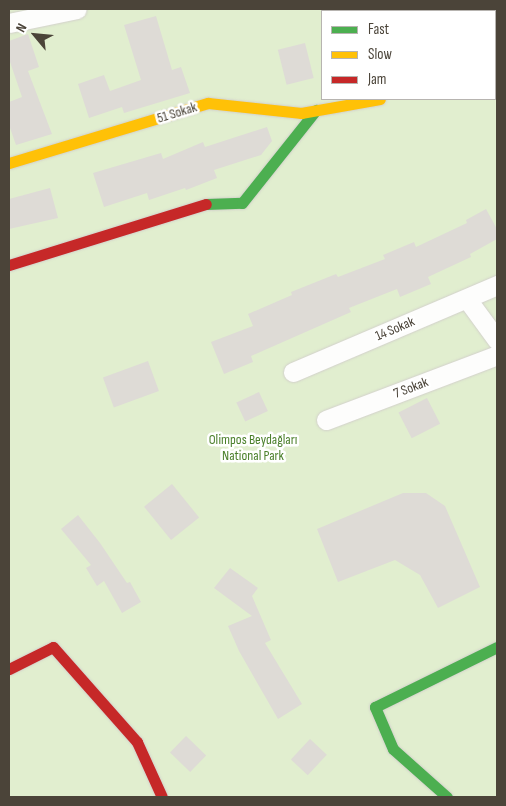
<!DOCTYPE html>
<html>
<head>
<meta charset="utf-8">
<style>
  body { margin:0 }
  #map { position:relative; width:506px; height:806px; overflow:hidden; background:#f4f2ee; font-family:"Sofia Sans Condensed",sans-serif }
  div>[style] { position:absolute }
  .green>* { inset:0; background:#e1eecf }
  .building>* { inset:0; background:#dedbd6; transform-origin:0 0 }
  .roads { filter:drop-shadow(0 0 1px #d2d0cb) drop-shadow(0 0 1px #d2d0cb) }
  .street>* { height:19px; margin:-9.5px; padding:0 9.5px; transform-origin:9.5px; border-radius:9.5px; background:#fdfdfc }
  .fast>* { height:11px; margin:-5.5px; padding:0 5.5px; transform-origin:5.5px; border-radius:5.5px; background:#4caf50 }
  .slow>* { height:11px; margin:-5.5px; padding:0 5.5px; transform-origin:5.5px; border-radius:5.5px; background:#ffc107 }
  .jam>* { height:11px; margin:-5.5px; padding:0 5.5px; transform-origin:5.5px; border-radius:5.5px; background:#c62828 }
  span { translate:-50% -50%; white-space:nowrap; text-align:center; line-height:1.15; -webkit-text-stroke:5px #fff; paint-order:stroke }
  .street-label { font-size:14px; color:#4b4439 }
  .park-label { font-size:14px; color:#4a7f2a }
  .frame { position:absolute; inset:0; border:10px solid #4b4439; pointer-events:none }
  .legend { position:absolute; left:321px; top:10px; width:175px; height:90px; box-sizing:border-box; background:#fff; border:1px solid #b7b4b0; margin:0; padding:6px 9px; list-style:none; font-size:15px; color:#4b4439 }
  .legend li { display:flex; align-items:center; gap:10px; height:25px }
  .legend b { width:25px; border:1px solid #b7b4b0 }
  .north { position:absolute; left:10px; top:10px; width:50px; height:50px; -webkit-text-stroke:4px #fff; paint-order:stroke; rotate:298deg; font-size:14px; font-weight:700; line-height:20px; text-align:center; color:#4b4439 }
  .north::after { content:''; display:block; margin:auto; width:18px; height:22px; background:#4b4439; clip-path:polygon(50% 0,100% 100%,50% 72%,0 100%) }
</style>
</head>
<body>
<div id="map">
  <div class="green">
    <i style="clip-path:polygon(evenodd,9px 9px,497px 9px,497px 797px,9px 797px,9px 9px,322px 11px,495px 11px,495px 99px,322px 99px,322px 11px)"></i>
  </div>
  <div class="building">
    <i style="clip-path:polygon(156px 16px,172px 70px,181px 67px,190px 93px,124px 113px,122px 107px,89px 118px,78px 84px,104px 75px,110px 91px,141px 80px,124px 25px)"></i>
    <i style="clip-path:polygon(28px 34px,39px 67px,28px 71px,52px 134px,16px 145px,9px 125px,9px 102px,22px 97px,9px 59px,9px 41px)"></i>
    <i style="left:305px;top:43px;width:36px;height:28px;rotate:76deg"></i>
    <i style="clip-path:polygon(267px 127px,272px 141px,261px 155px,214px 170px,217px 178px,186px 190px,185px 188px,149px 200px,147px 193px,104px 207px,93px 173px,161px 153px,163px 159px,203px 142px,205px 147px)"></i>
    <i style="clip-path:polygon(50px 188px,58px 218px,9px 229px,9px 199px)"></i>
    <i style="clip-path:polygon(486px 209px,497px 229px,497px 239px,470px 254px,471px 257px,428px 277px,431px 284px,400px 297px,397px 289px,349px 308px,351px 312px,251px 356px,253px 362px,224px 374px,211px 342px,253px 326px,248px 314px,292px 295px,291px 292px,336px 274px,338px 277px,385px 259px,383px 255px,414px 242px,416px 247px,467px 223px,466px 220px)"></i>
    <i style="left:148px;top:361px;width:32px;height:48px;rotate:70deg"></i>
    <i style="left:259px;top:392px;width:21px;height:25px;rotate:65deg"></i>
    <i style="left:427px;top:398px;width:29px;height:32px;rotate:63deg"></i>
    <i style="left:172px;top:484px;width:43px;height:36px;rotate:51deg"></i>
    <i style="clip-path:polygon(403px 493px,426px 493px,445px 506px,480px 587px,438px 608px,420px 575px,395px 560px,338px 582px,317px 529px)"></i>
    <i style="clip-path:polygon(78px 515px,100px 543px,127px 583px,130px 582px,141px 602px,122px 613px,104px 581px,97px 586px,86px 568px,91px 565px,61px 529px)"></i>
    <i style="clip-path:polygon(230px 568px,258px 588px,252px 596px,271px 640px,265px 643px,302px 704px,278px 719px,239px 651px,228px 626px,252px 616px,214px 588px)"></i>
    <i style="left:186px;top:736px;width:28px;height:23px;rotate:44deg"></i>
    <i style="left:310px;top:739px;width:23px;height:28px;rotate:43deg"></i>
  </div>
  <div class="roads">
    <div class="street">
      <i style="left:9px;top:23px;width:69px;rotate:-11.6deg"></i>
      <i style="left:495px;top:79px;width:2px;rotate:-27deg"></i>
      <i style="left:467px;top:299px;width:51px;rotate:53.8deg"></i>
      <i style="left:293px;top:372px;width:222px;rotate:-23.1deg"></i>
      <i style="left:326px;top:420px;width:183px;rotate:-20.8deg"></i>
    </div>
    <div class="fast">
      <i style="left:206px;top:204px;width:36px;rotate:-2deg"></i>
      <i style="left:242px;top:203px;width:119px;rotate:-51.5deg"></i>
      <i style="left:447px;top:797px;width:72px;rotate:-138.4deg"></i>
      <i style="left:393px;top:749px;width:46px;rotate:-113.2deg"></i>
      <i style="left:375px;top:707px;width:136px;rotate:-26.2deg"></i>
    </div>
    <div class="slow">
      <i style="left:9px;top:163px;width:208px;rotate:-16.8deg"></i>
      <i style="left:208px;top:103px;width:94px;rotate:6.1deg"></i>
      <i style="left:301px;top:113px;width:80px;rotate:-10deg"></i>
    </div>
    <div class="jam">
      <i style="left:9px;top:265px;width:206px;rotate:-17.2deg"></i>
      <i style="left:9px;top:669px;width:49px;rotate:-26.6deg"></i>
      <i style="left:53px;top:647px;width:127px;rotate:48.5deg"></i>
      <i style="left:137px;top:742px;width:60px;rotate:65.6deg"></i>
    </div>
  </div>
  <div class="street-label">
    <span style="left:177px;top:113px;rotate:-17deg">51 Sokak</span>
    <span style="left:395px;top:329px;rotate:-23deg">14 Sokak</span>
    <span style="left:411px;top:388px;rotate:-21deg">7 Sokak</span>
  </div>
  <div class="park-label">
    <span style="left:253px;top:448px">Olimpos Beydağları<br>National Park</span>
  </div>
  <div class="frame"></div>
  <ul class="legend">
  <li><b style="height:6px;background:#4caf50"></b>Fast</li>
  <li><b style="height:6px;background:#ffc107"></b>Slow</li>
  <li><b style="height:6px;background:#c62828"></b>Jam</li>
  </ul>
  <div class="north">N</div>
</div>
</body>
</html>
